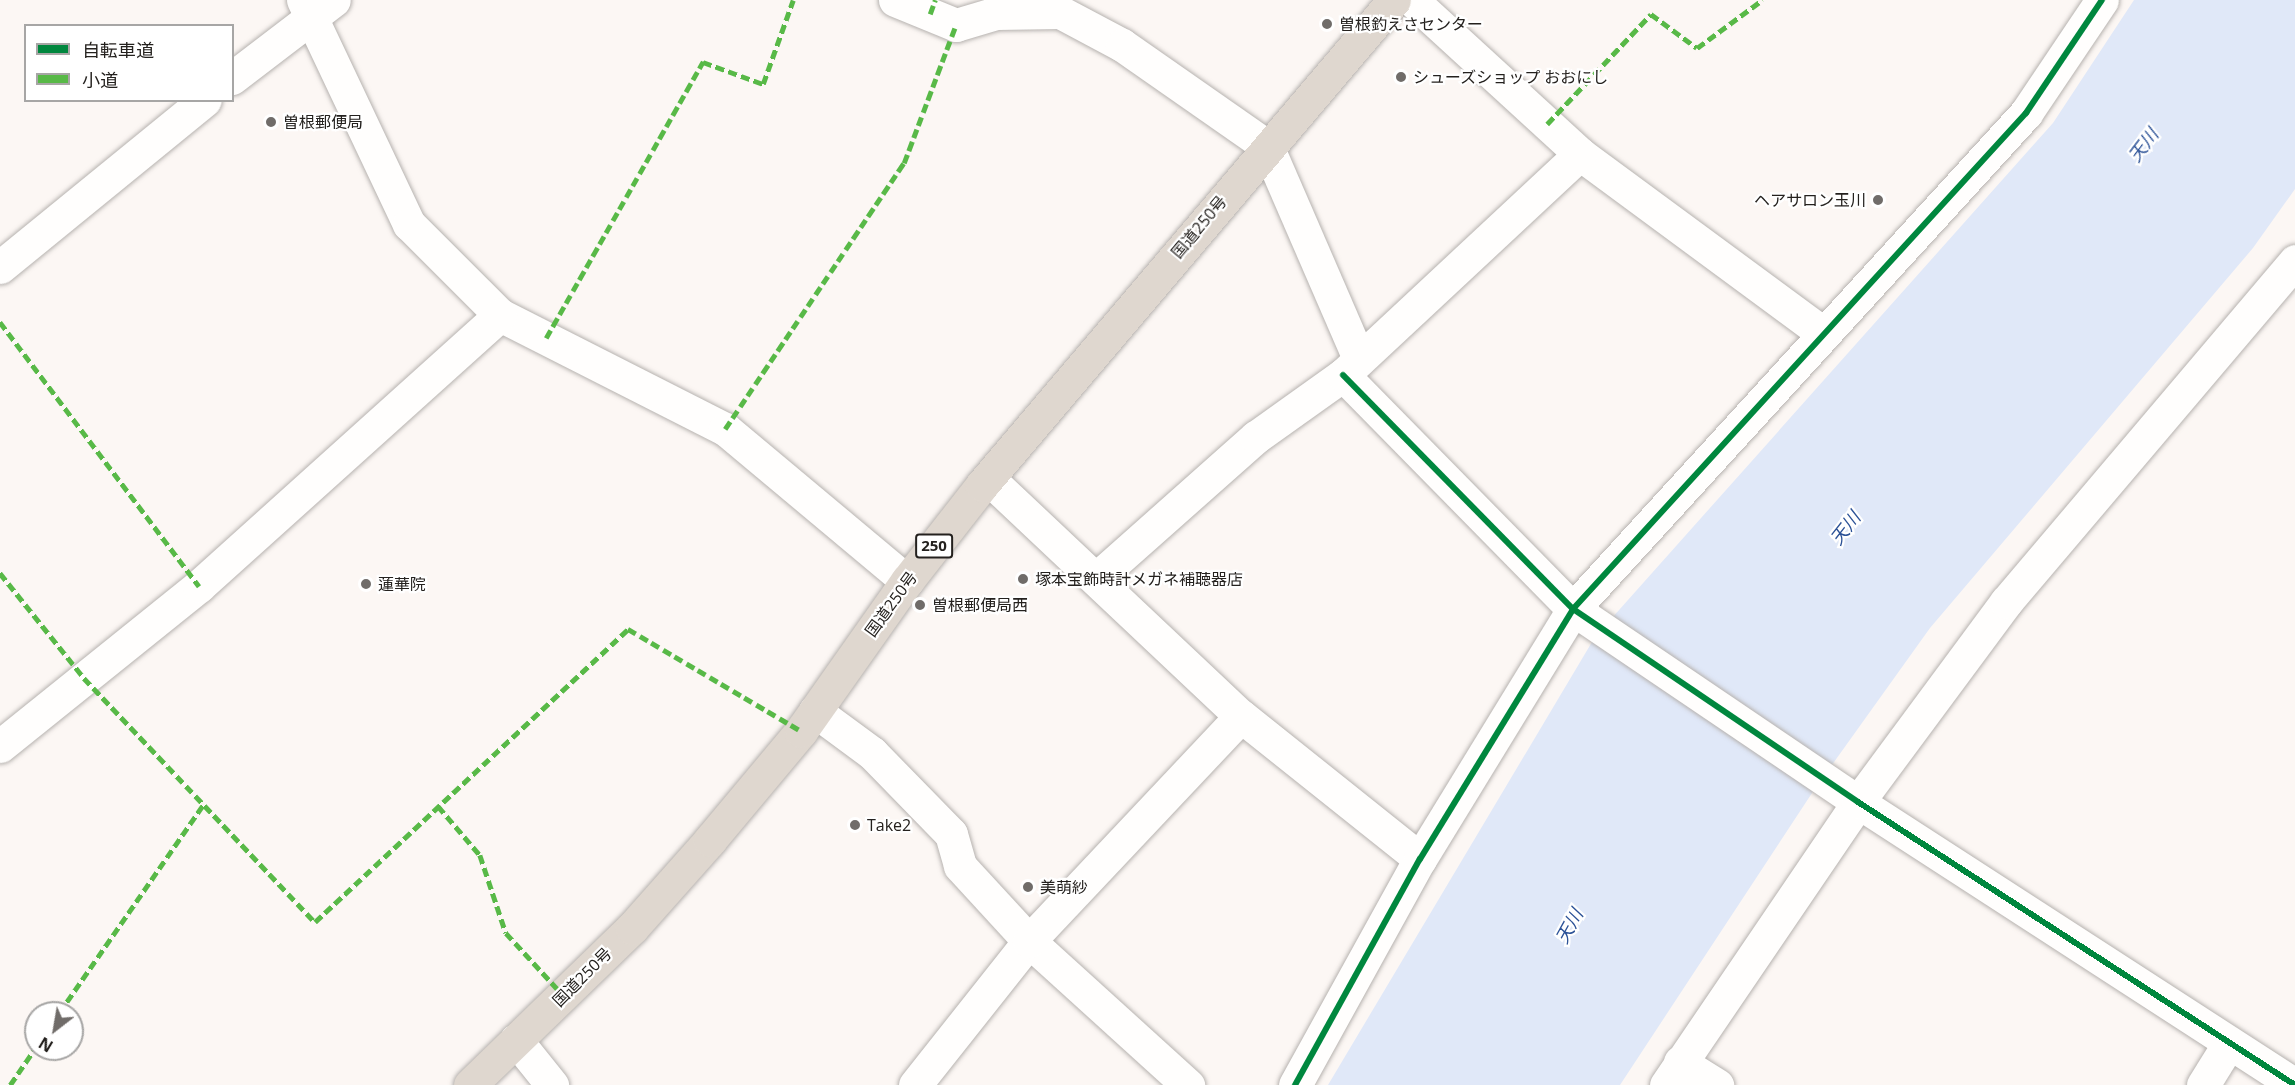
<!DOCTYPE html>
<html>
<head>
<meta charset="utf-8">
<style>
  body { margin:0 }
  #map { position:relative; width:2295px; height:1085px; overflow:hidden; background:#fcf7f4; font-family:"Open Sans","Noto Sans JP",sans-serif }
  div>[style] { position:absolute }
  .water>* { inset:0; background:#e0e8f8 }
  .roads { filter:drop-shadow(0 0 2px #b6b2af) drop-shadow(0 0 2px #b6b2af) }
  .street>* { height:33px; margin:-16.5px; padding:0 16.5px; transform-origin:16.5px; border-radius:16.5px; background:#fffefd }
  .secondary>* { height:33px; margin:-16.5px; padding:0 16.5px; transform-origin:16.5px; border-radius:16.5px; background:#fffefd }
  .highway>* { height:33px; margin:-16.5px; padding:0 16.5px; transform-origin:16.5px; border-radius:16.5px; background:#dfd7cf }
  .quiet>* { height:4.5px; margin-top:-2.25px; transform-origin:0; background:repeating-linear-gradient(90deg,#58b947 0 9px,transparent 0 13.5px) }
  .cycleway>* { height:6px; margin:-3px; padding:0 3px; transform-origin:3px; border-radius:3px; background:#00873e }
  .dots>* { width:16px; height:16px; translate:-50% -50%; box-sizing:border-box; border:3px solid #fff; border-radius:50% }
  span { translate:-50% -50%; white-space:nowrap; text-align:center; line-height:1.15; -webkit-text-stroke:4.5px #fff; paint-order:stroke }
  .shield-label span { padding:2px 4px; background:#fff; border:2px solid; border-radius:4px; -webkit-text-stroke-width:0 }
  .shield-label { font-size:15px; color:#24211e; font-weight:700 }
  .poi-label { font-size:16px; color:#24211e }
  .left { translate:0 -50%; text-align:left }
  .right { translate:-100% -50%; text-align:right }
  .street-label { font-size:16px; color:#24211e }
  .water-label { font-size:18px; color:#2c5297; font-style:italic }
  .legend { position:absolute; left:24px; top:24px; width:210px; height:78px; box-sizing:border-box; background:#fff; border:2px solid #a7a6a5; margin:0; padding:8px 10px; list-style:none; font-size:18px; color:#24211e }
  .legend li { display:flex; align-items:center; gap:12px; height:30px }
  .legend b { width:30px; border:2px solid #a7a6a5 }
  .north { position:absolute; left:24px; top:1001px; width:60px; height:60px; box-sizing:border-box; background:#fff; border:2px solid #a7a6a5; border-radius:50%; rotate:211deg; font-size:16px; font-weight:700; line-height:24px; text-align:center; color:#24211e }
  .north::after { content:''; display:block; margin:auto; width:21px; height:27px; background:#706c69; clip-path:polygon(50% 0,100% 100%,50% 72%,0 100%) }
</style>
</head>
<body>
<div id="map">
  <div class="water">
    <i style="clip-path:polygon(2134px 0,2295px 0,2295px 189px,2253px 248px,1930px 628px,1814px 790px,1620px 1085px,1328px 1085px,1595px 637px,2053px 123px)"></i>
  </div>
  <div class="roads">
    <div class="street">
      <i style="left:303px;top:0;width:248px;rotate:64.7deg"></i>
      <i style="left:409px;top:224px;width:129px;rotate:45deg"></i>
      <i style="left:500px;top:315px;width:252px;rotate:26.9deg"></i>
      <i style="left:725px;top:429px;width:237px;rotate:39.9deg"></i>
      <i style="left:895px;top:0;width:66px;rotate:22.3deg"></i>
      <i style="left:956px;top:25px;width:42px;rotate:-16.7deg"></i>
      <i style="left:996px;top:13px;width:64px;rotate:-0.9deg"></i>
      <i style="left:1060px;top:12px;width:70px;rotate:28deg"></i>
      <i style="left:1122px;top:45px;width:177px;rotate:34.9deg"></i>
      <i style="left:1267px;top:146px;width:232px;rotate:66.6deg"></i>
      <i style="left:1412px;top:0;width:228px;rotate:42.5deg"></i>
      <i style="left:1580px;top:154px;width:303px;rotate:36.4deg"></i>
      <i style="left:232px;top:78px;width:128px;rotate:-37.4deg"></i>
      <i style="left:0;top:267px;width:264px;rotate:-39.2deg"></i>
      <i style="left:1343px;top:375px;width:328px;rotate:45.5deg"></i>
      <i style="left:1573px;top:609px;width:344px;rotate:34.1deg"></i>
      <i style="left:1858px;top:802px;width:521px;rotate:32.93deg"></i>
      <i style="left:988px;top:478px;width:347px;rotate:43.3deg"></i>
      <i style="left:1241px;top:716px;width:229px;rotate:38.6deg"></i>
      <i style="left:1097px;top:578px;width:213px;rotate:-41.6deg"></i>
      <i style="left:1256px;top:437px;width:107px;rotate:-35.5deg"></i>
      <i style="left:1343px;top:375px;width:324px;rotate:-43deg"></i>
      <i style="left:815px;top:711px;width:71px;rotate:36.4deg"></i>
      <i style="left:872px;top:753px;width:113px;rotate:45.7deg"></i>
      <i style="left:951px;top:834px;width:33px;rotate:74deg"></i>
      <i style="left:960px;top:866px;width:102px;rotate:47.4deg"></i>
      <i style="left:1029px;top:941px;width:215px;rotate:42.2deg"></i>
      <i style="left:0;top:746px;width:255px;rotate:-38.8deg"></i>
      <i style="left:199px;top:586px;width:405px;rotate:-42deg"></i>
      <i style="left:516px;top:1040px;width:58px;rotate:51.3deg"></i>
      <i style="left:1680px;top:1062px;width:44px;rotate:31.9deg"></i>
      <i style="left:915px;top:1085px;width:184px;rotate:-51.6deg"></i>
      <i style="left:1029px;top:941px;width:309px;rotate:-46.7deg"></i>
      <i style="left:1295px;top:1085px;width:258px;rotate:-61.1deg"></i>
      <i style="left:1420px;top:859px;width:293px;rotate:-58.5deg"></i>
      <i style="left:1573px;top:609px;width:672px;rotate:-47.59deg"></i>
      <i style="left:2026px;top:113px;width:136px;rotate:-56.1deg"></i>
      <i style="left:2203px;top:1085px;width:49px;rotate:-58.2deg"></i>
    </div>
    <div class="secondary">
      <i style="left:1666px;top:1085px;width:342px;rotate:-55.8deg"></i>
      <i style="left:1858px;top:802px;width:249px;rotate:-53.5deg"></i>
      <i style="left:2006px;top:602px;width:447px;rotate:-49.7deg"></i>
    </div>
    <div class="highway">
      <i style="left:470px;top:1085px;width:226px;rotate:-44.1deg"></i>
      <i style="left:632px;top:928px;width:118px;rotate:-48.4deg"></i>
      <i style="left:710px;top:840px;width:142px;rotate:-50.1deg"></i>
      <i style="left:801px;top:731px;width:184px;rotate:-54.8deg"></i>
      <i style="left:907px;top:581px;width:122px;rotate:-52deg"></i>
      <i style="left:982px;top:485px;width:636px;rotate:-49.65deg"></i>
    </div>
  </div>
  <div class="quiet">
    <i style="left:930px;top:14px;width:15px;rotate:-70deg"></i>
    <i style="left:1547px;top:124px;width:151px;rotate:-46.6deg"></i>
    <i style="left:1651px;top:14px;width:57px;rotate:36.5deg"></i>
    <i style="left:1697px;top:48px;width:81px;rotate:-36.4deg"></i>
    <i style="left:0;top:322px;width:331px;rotate:53deg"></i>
    <i style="left:546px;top:338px;width:318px;rotate:-60.4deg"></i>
    <i style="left:703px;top:62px;width:64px;rotate:20.1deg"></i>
    <i style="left:763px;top:84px;width:89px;rotate:-70.3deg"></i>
    <i style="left:725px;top:429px;width:321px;rotate:-56.1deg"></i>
    <i style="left:904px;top:163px;width:147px;rotate:-69.4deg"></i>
    <i style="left:0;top:573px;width:134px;rotate:51.3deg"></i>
    <i style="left:84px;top:678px;width:336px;rotate:46.6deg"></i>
    <i style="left:315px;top:922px;width:429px;rotate:-43.1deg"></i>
    <i style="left:628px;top:629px;width:201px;rotate:30.5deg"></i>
    <i style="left:438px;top:806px;width:65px;rotate:49.4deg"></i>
    <i style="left:480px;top:855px;width:82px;rotate:71.6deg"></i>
    <i style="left:506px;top:933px;width:86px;rotate:47.4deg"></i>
    <i style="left:59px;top:1013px;width:253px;rotate:-55.3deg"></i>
    <i style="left:10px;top:1085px;width:46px;rotate:-55.6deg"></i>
  </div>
  <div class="cycleway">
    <i style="left:1343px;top:375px;width:328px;rotate:45.5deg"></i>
    <i style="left:1573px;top:609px;width:344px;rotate:34.1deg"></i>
    <i style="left:1858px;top:802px;width:521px;rotate:32.93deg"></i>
    <i style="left:1295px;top:1085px;width:258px;rotate:-61.1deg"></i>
    <i style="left:1420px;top:859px;width:293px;rotate:-58.5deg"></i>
    <i style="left:1573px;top:609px;width:672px;rotate:-47.59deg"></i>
    <i style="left:2026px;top:113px;width:136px;rotate:-56.1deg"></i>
  </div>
  <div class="dots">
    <i style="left:1327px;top:24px;background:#706c69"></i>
    <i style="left:1401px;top:77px;background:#706c69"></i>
    <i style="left:271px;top:122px;background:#706c69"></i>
    <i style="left:1878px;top:200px;background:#706c69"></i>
    <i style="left:1023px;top:579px;background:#706c69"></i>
    <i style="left:366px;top:584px;background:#706c69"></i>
    <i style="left:920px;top:605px;background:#706c69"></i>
    <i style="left:855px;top:825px;background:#706c69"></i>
    <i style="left:1028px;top:887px;background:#706c69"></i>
  </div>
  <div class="shield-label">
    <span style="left:934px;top:546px">250</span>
  </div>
  <div class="poi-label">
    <span class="left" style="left:1339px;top:24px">曽根釣えさセンター</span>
    <span class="left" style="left:1413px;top:77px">シューズショップ おおにし</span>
    <span class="left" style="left:283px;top:122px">曽根郵便局</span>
    <span class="right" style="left:1866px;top:200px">ヘアサロン玉川</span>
    <span class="left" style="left:1035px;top:579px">塚本宝飾時計メガネ補聴器店</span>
    <span class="left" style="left:378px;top:584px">蓮華院</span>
    <span class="left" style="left:932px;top:605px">曽根郵便局西</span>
    <span class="left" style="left:867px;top:825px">Take2</span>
    <span class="left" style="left:1040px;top:887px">美萌紗</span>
  </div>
  <div class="street-label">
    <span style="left:1199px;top:227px;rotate:-50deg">国道250号</span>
    <span style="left:891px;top:604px;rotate:-54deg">国道250号</span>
    <span style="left:582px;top:977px;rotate:-45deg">国道250号</span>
  </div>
  <div class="water-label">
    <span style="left:2143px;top:145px;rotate:-53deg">天川</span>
    <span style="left:1845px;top:528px;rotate:-52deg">天川</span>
    <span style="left:1569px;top:926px;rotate:-61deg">天川</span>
  </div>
  <ul class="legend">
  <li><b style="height:8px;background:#00873e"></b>自転車道</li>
  <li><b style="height:8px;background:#58b947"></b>小道</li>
  </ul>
  <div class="north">N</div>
</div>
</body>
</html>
